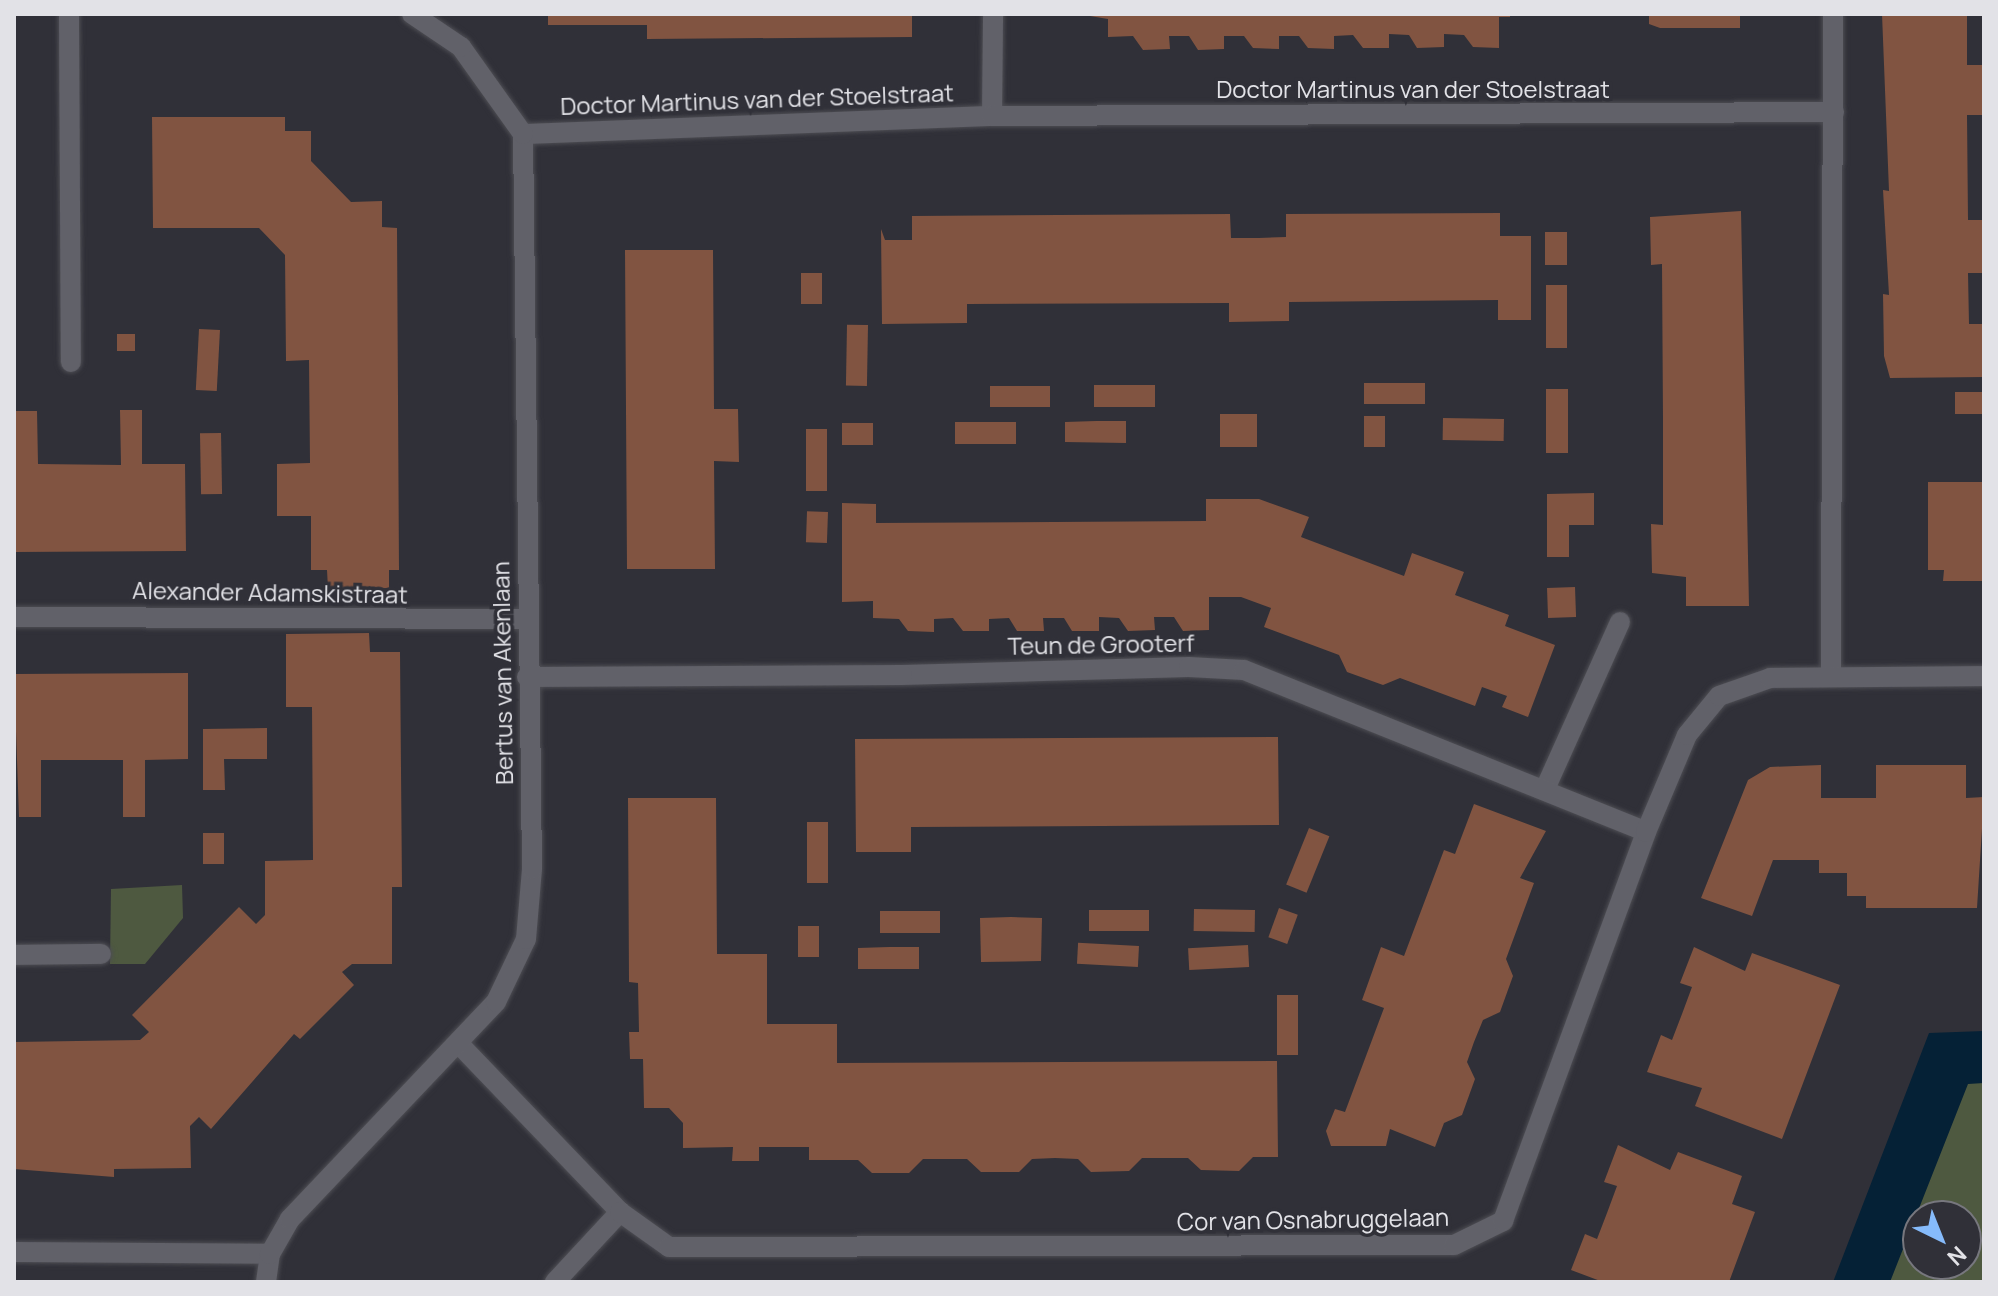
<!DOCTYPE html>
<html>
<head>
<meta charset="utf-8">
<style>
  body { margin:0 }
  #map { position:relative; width:1998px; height:1296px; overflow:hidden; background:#303038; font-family:Manrope,sans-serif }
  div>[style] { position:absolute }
  .green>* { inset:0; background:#4e5940 }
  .water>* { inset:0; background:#052136 }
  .building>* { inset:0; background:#815441; transform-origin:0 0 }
  .roads { filter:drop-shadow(0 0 2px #4d4d53) drop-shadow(0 0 2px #4d4d53) }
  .service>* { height:20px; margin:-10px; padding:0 10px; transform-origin:10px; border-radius:10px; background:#616169 }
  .pedestrian>* { height:20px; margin:-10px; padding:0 10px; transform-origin:10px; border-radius:10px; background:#616169 }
  .minor>* { height:20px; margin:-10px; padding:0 10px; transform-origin:10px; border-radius:10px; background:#616169 }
  .tertiary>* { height:20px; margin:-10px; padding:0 10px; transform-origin:10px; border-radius:10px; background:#616169 }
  span { translate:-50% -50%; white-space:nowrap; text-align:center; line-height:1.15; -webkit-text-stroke:7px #303038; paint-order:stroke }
  .street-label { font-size:24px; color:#e2e2e7 }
  .frame { position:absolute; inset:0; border:16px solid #e2e2e7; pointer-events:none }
  .north { position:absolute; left:1902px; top:1200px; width:80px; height:80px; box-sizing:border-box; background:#303038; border:2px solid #77777e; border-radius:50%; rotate:137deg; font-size:22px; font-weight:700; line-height:32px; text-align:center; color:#e2e2e7 }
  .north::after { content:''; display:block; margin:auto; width:28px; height:36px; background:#86bbfb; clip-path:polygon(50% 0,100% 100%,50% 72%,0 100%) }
</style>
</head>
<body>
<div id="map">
  <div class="green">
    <i style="clip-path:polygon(182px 885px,183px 918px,145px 964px,110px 964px,111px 889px)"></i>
    <i style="clip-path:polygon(evenodd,1984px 1053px,1984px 1282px,1859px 1282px,1984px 1053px,1918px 1216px,1966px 1216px,1966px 1264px,1918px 1264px,1918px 1216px)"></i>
  </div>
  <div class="water">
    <i style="clip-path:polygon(1984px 1031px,1984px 1083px,1968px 1084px,1890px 1282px,1833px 1282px,1929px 1033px)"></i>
  </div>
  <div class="building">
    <i style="clip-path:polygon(548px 14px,912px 14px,912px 37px,647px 39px,647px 25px,548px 25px)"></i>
    <i style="clip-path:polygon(1078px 14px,1510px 14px,1510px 17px,1499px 17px,1499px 48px,1473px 47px,1464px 35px,1444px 34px,1444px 47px,1417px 48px,1409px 35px,1389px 34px,1389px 48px,1363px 48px,1353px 35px,1334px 36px,1334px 49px,1308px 48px,1299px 36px,1279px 36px,1279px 49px,1253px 48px,1244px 36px,1224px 36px,1224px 49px,1198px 50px,1189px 36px,1169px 36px,1170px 49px,1143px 50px,1133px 36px,1108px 37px,1108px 19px)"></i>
    <i style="clip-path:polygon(1649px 14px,1740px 14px,1740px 28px,1660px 28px,1649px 24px)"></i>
    <i style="clip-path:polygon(1882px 14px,1967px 14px,1967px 65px,1984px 65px,1984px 115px,1967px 115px,1968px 220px,1984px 220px,1984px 273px,1968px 273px,1969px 324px,1984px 324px,1984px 377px,1890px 378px,1884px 356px,1883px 294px,1889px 295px,1883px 190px,1889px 191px)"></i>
    <i style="clip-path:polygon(152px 117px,285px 117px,285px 131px,311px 131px,311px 161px,351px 202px,382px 201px,382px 227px,397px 228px,399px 570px,389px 570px,389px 588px,328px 589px,327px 570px,311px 570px,311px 516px,277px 516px,277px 464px,310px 463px,309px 360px,286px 361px,285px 255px,259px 228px,153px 228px)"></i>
    <i style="clip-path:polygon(1741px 211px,1749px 606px,1686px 606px,1686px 577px,1652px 573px,1651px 524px,1663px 525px,1663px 421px,1662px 264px,1651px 265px,1650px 217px)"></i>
    <i style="clip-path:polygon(1500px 213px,1500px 236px,1531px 236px,1531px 320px,1498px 320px,1498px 300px,1289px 302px,1289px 321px,1229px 322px,1229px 303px,967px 304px,967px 323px,882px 324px,881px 229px,885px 240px,912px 240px,912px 216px,1230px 214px,1231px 238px,1259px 238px,1286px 237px,1286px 214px)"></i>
    <i style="left:1567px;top:232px;width:33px;height:22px;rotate:90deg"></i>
    <i style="clip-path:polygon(625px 250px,713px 250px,714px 409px,738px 409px,739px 462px,714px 461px,715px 569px,627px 569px)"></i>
    <i style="left:801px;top:273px;width:21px;height:31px"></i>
    <i style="left:1546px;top:285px;width:21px;height:63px"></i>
    <i style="left:868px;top:325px;width:61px;height:21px;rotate:91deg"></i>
    <i style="left:199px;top:329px;width:21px;height:61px;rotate:3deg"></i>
    <i style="left:117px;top:334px;width:18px;height:17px"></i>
    <i style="left:1425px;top:383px;width:21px;height:61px;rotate:90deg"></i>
    <i style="left:1094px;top:385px;width:61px;height:22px"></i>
    <i style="left:990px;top:386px;width:60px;height:21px"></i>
    <i style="left:1546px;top:389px;width:22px;height:64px"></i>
    <i style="left:1955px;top:392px;width:29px;height:22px"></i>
    <i style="clip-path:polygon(120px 410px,142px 410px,142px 464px,185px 464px,186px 551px,14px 552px,16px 411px,37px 411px,38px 464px,121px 465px)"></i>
    <i style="left:1220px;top:414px;width:37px;height:33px"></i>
    <i style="left:1364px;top:416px;width:21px;height:31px"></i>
    <i style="left:1443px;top:418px;width:61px;height:22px;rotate:1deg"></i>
    <i style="clip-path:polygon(1096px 421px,1126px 421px,1126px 443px,1065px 442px,1065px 422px)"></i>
    <i style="left:955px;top:422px;width:61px;height:22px"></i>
    <i style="left:842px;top:423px;width:31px;height:22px"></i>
    <i style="left:806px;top:429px;width:21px;height:62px"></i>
    <i style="left:221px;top:433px;width:61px;height:21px;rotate:89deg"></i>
    <i style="clip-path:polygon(1928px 482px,1984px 482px,1984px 581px,1943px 581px,1944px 570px,1928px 570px)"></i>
    <i style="clip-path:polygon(1594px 493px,1594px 525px,1569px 525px,1569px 557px,1547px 557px,1547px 494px)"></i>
    <i style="clip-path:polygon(1206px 499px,1259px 499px,1309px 517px,1301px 537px,1404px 576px,1412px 553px,1464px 572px,1455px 595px,1509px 615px,1505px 626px,1555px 645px,1528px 717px,1502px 707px,1507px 696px,1482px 687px,1475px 706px,1400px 678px,1383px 685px,1347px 672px,1339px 655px,1264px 627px,1271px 608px,1241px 597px,1209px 597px,1209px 630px,1183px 631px,1174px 617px,1154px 617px,1155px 630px,1128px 631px,1119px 618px,1099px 617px,1099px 631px,1072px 631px,1064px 618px,1043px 618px,1044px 631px,1017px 631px,1009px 618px,989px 619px,989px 631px,963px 631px,953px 618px,934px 619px,934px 632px,908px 631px,899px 619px,873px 618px,873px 601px,842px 602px,842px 503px,876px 504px,876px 523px,1206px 521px)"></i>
    <i style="left:828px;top:512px;width:31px;height:21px;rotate:92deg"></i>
    <i style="left:1575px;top:587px;width:30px;height:28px;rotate:88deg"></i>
    <i style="clip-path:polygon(369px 633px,370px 652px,400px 652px,402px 887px,392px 887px,392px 964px,352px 964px,342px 972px,354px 985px,300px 1039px,294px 1034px,211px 1129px,199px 1117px,190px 1126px,191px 1168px,114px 1169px,114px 1177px,14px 1169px,14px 1042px,140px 1040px,149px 1032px,132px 1015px,239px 907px,256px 924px,265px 915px,265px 861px,313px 860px,312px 707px,286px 707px,286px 634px)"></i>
    <i style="clip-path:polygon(188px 673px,188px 759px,145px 760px,145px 817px,123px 817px,123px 760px,41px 760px,41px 817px,19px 817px,14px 674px)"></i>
    <i style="clip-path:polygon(267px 728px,267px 759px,224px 759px,225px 790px,203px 790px,203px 729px)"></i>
    <i style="clip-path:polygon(1278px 737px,1279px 825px,911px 827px,911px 852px,856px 852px,855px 739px)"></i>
    <i style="clip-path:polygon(1821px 765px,1821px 798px,1876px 798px,1876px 765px,1966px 765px,1966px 798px,1984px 797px,1977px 908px,1866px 908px,1866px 896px,1847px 896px,1847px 873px,1819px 873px,1819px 860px,1773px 860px,1752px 916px,1701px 898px,1748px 780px,1770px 767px)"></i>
    <i style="clip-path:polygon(628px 798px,716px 798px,717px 954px,767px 954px,767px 1024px,837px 1024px,837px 1063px,1277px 1061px,1278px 1157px,1253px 1157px,1239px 1171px,1201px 1170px,1188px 1158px,1142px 1158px,1129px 1171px,1091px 1172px,1078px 1159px,1055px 1158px,1032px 1159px,1019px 1172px,981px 1172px,967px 1159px,923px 1159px,909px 1173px,872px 1173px,858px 1160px,809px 1160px,809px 1147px,759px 1147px,759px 1161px,732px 1161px,733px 1147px,683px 1148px,683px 1123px,669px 1108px,644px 1108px,643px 1059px,630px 1059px,629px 1032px,639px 1032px,638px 983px,629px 982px)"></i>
    <i style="clip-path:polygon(1474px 804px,1546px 831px,1520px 878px,1534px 883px,1506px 959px,1513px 976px,1500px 1012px,1483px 1020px,1474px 1042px,1467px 1062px,1475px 1079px,1462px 1115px,1444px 1123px,1435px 1147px,1390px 1129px,1386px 1146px,1331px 1146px,1326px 1131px,1335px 1109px,1345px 1112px,1384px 1008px,1362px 1000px,1381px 947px,1404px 956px,1444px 850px,1455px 854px)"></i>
    <i style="left:807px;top:822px;width:21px;height:61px"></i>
    <i style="left:1309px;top:828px;width:22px;height:61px;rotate:22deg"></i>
    <i style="left:203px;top:833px;width:21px;height:31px"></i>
    <i style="left:1279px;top:908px;width:20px;height:31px;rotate:20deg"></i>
    <i style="left:1194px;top:909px;width:61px;height:22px;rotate:1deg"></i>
    <i style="left:1089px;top:910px;width:60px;height:21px"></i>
    <i style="left:880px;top:911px;width:60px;height:22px"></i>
    <i style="clip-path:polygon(1011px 917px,1042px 918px,1041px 961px,981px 962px,980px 918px)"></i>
    <i style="left:798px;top:926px;width:21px;height:31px"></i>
    <i style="left:1248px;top:945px;width:22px;height:60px;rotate:87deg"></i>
    <i style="left:1139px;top:946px;width:21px;height:61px;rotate:93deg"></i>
    <i style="clip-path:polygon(889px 947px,919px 947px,919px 969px,858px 969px,858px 948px)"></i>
    <i style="clip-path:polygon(1694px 947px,1745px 971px,1752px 953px,1840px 985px,1782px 1139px,1695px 1106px,1702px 1088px,1647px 1072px,1661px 1035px,1672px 1040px,1682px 1014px,1692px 987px,1680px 983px)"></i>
    <i style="left:1277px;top:995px;width:21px;height:60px"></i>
    <i style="clip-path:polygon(1618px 1145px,1670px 1170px,1678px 1152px,1742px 1176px,1732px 1204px,1755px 1212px,1729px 1282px,1603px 1282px,1571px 1270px,1585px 1234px,1597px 1239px,1607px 1213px,1617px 1186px,1604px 1182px)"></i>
  </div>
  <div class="roads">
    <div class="service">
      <i style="left:69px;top:14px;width:348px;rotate:89.7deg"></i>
      <i style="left:1545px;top:789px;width:183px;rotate:-65.8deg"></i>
      <i style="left:14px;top:955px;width:87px;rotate:-0.7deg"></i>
      <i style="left:555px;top:1282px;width:96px;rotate:-47.1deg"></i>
    </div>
    <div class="pedestrian">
      <i style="left:14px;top:617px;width:512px;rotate:0.22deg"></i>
      <i style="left:902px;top:675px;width:287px;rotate:-1.6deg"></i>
    </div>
    <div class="minor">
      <i style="left:992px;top:116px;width:102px;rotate:-89.4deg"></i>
      <i style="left:523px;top:134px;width:469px;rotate:-2.2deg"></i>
      <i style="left:992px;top:116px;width:842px;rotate:-0.27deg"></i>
      <i style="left:1189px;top:667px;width:55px;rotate:3.1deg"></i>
      <i style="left:1244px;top:670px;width:433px;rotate:21.9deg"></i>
      <i style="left:1831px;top:675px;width:661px;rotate:-89.83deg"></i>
      <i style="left:527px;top:677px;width:375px;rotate:-0.3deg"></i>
      <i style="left:459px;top:1044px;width:233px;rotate:46.2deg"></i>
      <i style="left:620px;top:1212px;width:60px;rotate:35.5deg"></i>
      <i style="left:669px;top:1247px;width:785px;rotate:-0.15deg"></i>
      <i style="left:1454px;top:1245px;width:55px;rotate:-26.1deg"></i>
      <i style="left:1503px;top:1221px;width:414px;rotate:-69.8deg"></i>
      <i style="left:1646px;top:832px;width:105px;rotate:-67.1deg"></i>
      <i style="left:1687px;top:735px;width:50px;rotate:-50.6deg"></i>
      <i style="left:1719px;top:696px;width:54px;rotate:-19.4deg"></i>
      <i style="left:1770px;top:678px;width:214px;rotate:-0.5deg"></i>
      <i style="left:14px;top:1252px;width:256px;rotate:0.4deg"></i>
    </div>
    <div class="tertiary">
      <i style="left:266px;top:1282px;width:28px;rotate:-82deg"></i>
      <i style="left:270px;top:1254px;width:40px;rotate:-60.3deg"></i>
      <i style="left:290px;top:1219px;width:299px;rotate:-46.5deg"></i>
      <i style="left:496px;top:1002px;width:70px;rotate:-64.5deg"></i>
      <i style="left:526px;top:939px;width:70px;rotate:-85.1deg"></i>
      <i style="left:532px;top:869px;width:735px;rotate:-90.7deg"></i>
      <i style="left:523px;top:134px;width:107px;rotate:-125.5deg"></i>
      <i style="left:461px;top:47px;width:59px;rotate:-146deg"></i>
    </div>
  </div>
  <div class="street-label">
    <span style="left:1413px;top:89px">Doctor Martinus van der Stoelstraat</span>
    <span style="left:757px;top:99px;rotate:-2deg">Doctor Martinus van der Stoelstraat</span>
    <span style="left:270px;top:592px;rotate:1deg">Alexander Adamskistraat</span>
    <span style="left:1101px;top:644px;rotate:-1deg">Teun de Grooterf</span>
    <span style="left:502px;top:673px;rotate:-91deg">Bertus van Akenlaan</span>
    <span style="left:1313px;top:1219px;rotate:-1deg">Cor van Osnabruggelaan</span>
  </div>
  <div class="frame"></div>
  <div class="north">N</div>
</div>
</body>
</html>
